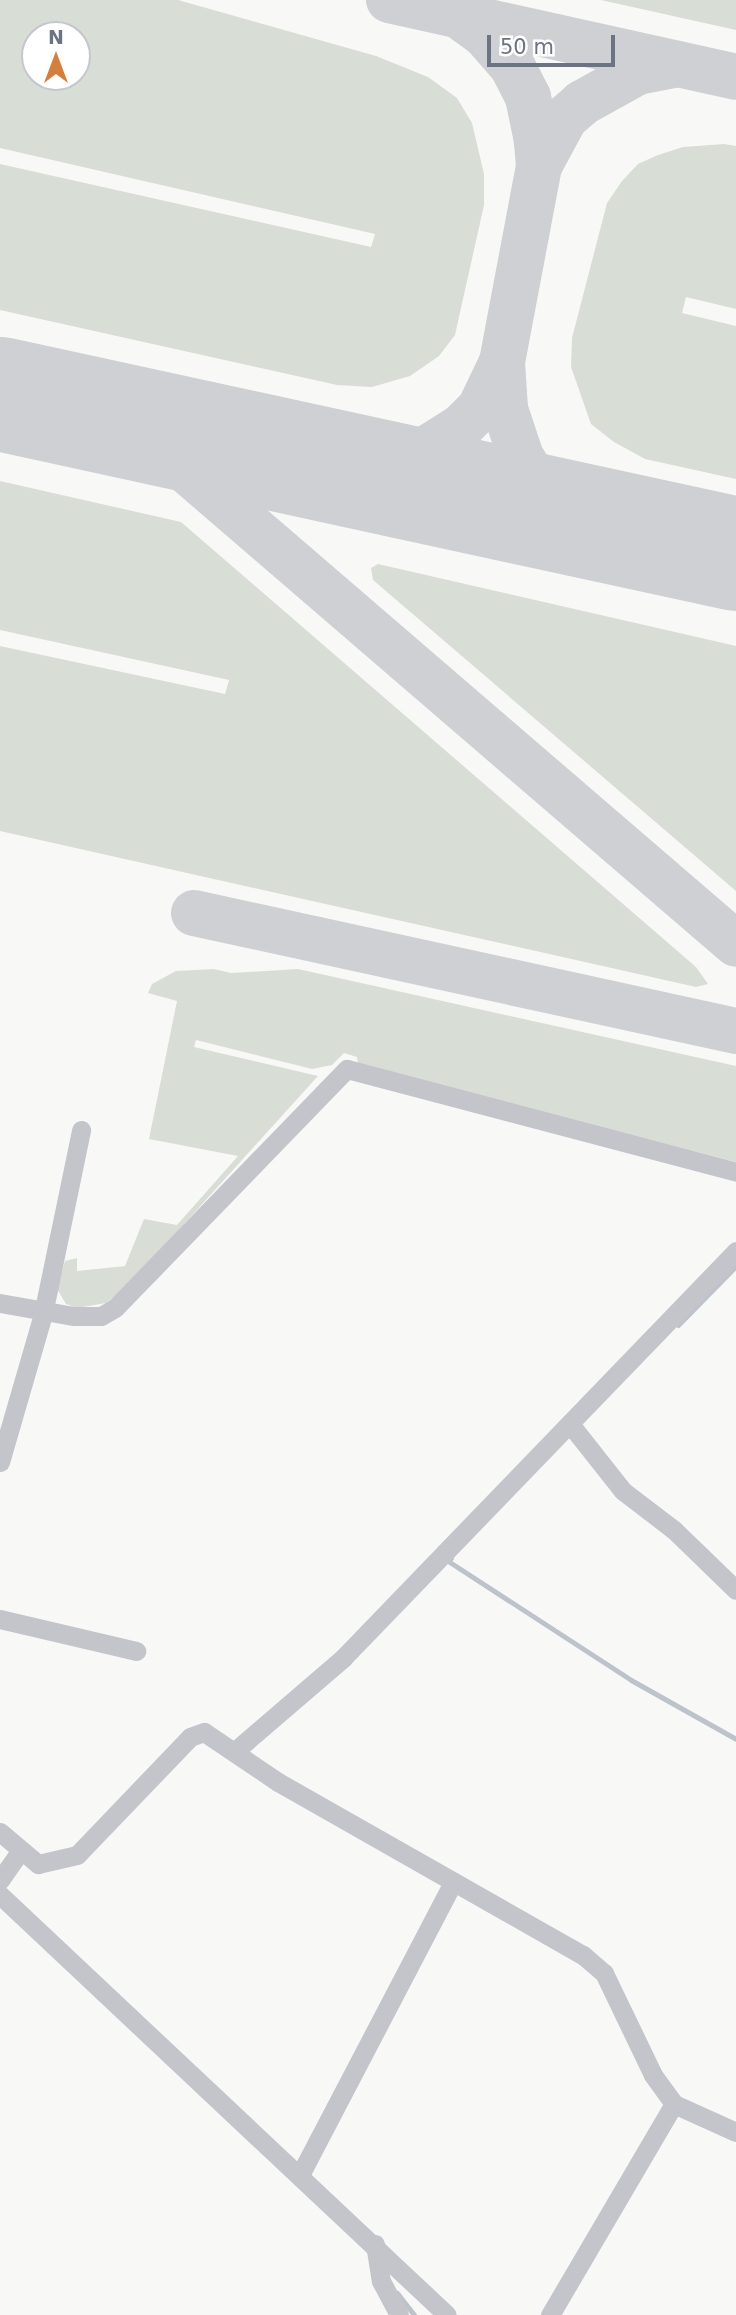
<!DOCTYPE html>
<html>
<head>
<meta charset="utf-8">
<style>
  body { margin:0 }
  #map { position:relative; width:736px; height:2315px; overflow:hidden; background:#f8f9f7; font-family:"DejaVu Sans",sans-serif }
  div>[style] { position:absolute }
  .green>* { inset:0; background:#d8ddd6 }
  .stream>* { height:5px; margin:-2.5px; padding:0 2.5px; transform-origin:2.5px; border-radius:2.5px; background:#bcc3ca }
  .taxiway>* { height:46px; margin:-23px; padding:0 23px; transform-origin:23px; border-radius:23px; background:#ced0d3 }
  .runway>* { height:114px; margin:-57px; padding:0 57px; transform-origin:57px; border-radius:57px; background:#ced0d3 }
  .minor>* { height:19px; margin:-9.5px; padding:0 9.5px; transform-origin:9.5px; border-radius:9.5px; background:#c3c5ca }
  span { translate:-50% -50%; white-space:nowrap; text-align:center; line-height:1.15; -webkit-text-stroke:7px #fff; paint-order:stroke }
  .north { position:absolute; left:21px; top:21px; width:70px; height:70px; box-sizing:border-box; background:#fff; border:2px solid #c3c7ce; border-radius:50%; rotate:0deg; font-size:19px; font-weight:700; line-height:28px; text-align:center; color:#6a7485 }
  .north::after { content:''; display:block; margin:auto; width:24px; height:32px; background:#d67e3a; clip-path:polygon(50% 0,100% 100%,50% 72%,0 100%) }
  .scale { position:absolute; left:487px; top:35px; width:128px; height:32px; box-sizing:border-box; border:4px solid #6a7485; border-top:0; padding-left:9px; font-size:21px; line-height:24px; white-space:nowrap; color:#6a7485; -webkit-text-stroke:5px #fff; paint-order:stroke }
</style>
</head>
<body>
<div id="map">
  <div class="green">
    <i style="clip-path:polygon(evenodd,0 0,178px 0,376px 56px,428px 77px,457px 98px,472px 123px,484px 174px,484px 205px,455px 335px,439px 356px,410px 376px,372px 387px,337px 385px,0 310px,0 164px,371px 247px,375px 234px,0 148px,0 0,35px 35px,77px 35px,77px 77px,35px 77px,35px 35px)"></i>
    <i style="clip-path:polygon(601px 0,736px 0,736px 30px)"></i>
    <i style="clip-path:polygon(724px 144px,736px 146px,736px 309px,686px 297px,682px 313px,736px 326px,736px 479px,645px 459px,614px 442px,591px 424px,571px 367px,572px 338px,607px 203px,622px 181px,638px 164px,658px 155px,683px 147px)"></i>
    <i style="clip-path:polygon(0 481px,181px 522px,696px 967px,708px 984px,696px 987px,0 831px,0 646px,225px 694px,229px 680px,0 630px)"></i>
    <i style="clip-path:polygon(378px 564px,736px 646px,736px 891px,373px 580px,371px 568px)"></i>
    <i style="clip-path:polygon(214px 969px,231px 973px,298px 969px,736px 1066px,736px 1162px,358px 1065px,357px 1057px,344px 1053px,332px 1065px,312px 1069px,196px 1040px,194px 1047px,318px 1076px,129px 1285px,106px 1303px,77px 1308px,66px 1304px,57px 1289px,65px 1261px,77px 1258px,77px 1271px,125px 1266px,144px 1219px,177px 1225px,238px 1156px,149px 1139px,177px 1001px,148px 993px,152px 984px,176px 971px)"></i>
  </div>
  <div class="stream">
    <i style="left:678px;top:1325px;width:83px;rotate:-45.5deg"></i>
    <i style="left:451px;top:1558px;width:4px;rotate:135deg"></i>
    <i style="left:448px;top:1561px;width:218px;rotate:33deg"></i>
    <i style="left:631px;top:1680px;width:120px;rotate:29.3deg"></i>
    <i style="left:397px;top:2293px;width:28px;rotate:52deg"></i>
  </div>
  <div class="taxiway">
    <i style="left:389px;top:0;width:355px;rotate:12.5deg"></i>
    <i style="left:539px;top:166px;width:55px;rotate:-61.6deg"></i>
    <i style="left:565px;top:118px;width:23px;rotate:-41deg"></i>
    <i style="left:582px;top:103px;width:64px;rotate:-29deg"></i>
    <i style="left:638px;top:72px;width:38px;rotate:-11deg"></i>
    <i style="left:502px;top:362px;width:47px;rotate:86.3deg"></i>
    <i style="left:505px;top:409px;width:51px;rotate:71.6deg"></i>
    <i style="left:521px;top:457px;width:40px;rotate:58deg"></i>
    <i style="left:542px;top:491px;width:43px;rotate:37.4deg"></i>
    <i style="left:131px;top:423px;width:798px;rotate:40.73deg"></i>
    <i style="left:364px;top:470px;width:38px;rotate:-9deg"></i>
    <i style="left:402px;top:464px;width:70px;rotate:-32.1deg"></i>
    <i style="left:461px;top:427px;width:27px;rotate:-45deg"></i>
    <i style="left:480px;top:408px;width:51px;rotate:-64.4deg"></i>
    <i style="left:502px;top:362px;width:199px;rotate:-79.3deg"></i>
    <i style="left:539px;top:166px;width:25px;rotate:-95deg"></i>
    <i style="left:537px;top:141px;width:45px;rotate:-101.6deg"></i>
    <i style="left:528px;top:97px;width:34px;rotate:-117deg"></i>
    <i style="left:513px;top:67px;width:43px;rotate:-131.2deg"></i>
    <i style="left:485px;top:35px;width:34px;rotate:-144deg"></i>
    <i style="left:194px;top:913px;width:555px;rotate:12.28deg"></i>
  </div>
  <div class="runway">
    <i style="left:0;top:394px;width:753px;rotate:12.26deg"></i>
  </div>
  <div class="minor">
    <i style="left:0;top:1303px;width:75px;rotate:10deg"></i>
    <i style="left:74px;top:1316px;width:27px"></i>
    <i style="left:101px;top:1316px;width:16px;rotate:-30deg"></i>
    <i style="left:115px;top:1308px;width:333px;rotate:-45.9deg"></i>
    <i style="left:347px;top:1069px;width:402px;rotate:14.8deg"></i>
    <i style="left:570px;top:1424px;width:85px;rotate:51.7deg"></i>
    <i style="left:623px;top:1491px;width:64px;rotate:37.4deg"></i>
    <i style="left:674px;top:1530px;width:86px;rotate:44.1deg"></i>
    <i style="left:0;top:1462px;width:154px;rotate:-73.8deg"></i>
    <i style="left:43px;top:1314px;width:188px;rotate:-78.3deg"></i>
    <i style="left:0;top:1619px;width:140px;rotate:13.2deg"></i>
    <i style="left:235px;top:1751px;width:143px;rotate:-40.7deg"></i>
    <i style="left:343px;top:1658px;width:566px;rotate:-46deg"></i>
    <i style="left:0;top:1832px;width:50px;rotate:40.1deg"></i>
    <i style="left:38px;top:1864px;width:40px;rotate:-13deg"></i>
    <i style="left:77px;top:1855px;width:163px;rotate:-46.2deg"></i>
    <i style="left:190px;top:1737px;width:15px;rotate:-20deg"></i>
    <i style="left:204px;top:1732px;width:89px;rotate:34deg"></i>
    <i style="left:278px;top:1782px;width:351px;rotate:29.6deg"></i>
    <i style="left:583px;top:1955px;width:28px;rotate:41deg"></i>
    <i style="left:604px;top:1973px;width:113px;rotate:64.3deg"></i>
    <i style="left:653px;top:2075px;width:36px;rotate:54deg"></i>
    <i style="left:674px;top:2104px;width:68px;rotate:24.3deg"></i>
    <i style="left:0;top:1880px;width:35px;rotate:-55deg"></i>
    <i style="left:0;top:1895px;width:613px;rotate:43.22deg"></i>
    <i style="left:300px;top:2175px;width:331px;rotate:-62.4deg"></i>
    <i style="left:375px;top:2244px;width:37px;rotate:81deg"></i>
    <i style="left:381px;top:2281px;width:38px;rotate:62deg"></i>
    <i style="left:550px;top:2315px;width:245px;rotate:-59.6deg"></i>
  </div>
  <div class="north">N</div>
  <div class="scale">50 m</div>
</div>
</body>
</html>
